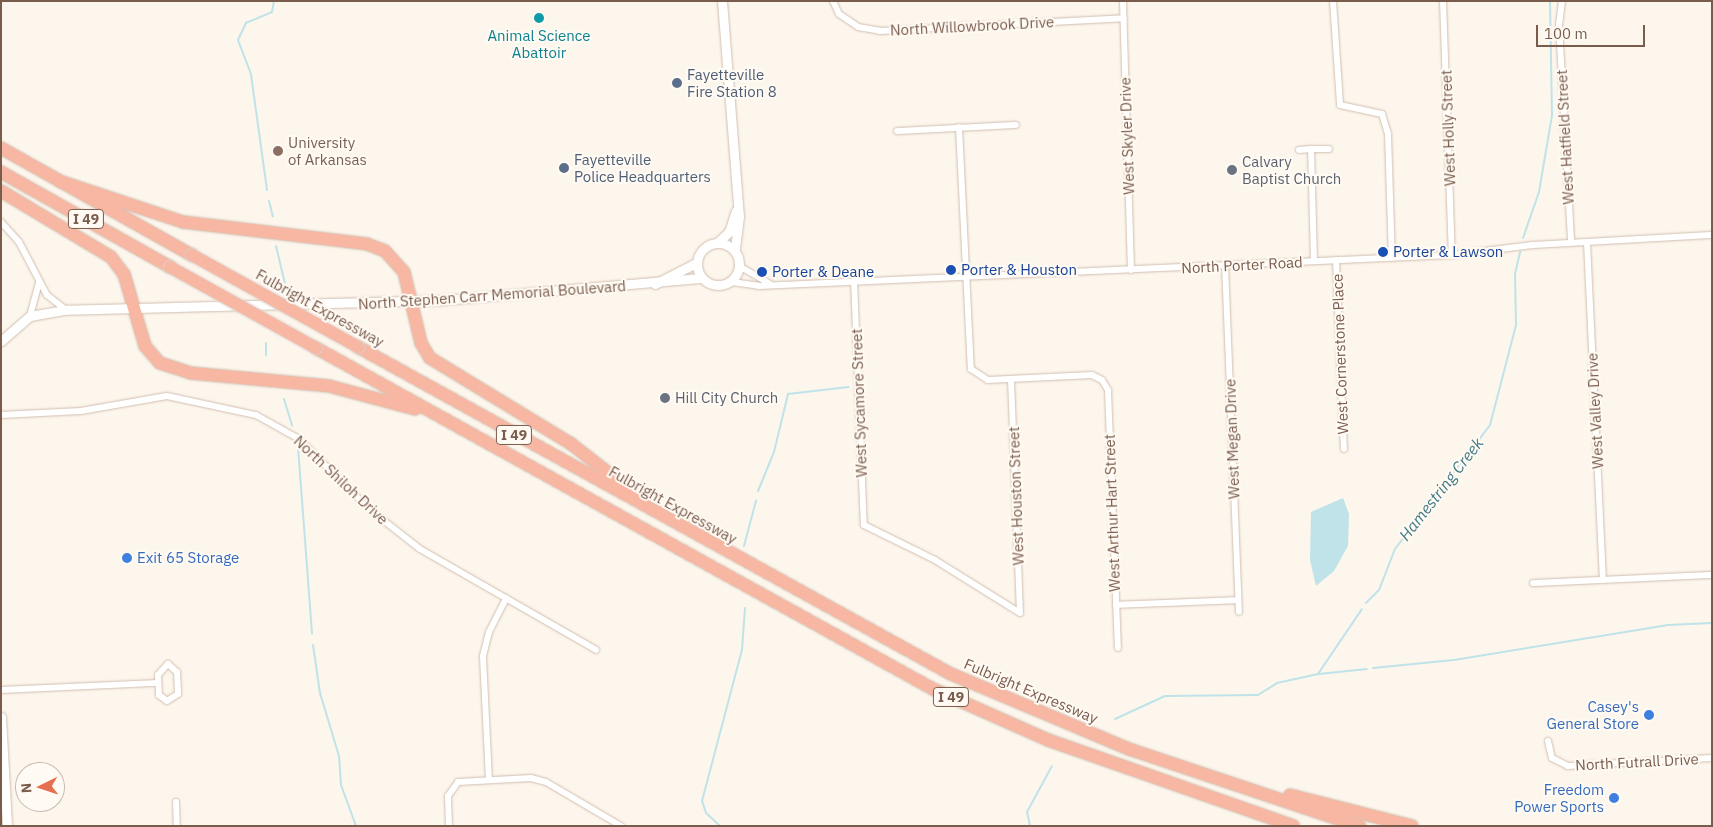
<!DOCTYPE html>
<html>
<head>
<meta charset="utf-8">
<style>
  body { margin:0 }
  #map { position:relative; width:1713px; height:827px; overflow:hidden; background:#fdf6ec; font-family:"IBM Plex Sans",sans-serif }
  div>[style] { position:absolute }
  .water>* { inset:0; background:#bfe3e8 }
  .stream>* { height:2px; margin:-1px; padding:0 1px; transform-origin:1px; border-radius:1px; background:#bfe3e8 }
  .roads { filter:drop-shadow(0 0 1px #d1beb0) drop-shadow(0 0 1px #d1beb0) }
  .minor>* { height:6px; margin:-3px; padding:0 3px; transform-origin:3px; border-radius:3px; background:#fff }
  .tertiary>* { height:9px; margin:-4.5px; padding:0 4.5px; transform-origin:4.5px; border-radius:4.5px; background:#fff }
  .tertiary>.ring { margin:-4.5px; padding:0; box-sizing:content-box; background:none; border:9px solid #fff; border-radius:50% }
  .motorway>* { height:12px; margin:-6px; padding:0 6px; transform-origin:6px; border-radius:6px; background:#f7b7a3 }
  .bridges { filter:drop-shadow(0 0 1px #dad1cd) drop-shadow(0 0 1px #dad1cd) }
  .motorway-bridge>* { height:12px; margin:-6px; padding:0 6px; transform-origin:6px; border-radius:6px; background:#f7b7a3 }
  .dots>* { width:14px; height:14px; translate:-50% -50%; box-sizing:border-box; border:2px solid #fffaf3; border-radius:50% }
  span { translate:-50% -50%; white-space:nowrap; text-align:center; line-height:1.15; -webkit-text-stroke:4px #fffaf3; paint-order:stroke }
  .shield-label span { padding:1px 4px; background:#fffaf3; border:1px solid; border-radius:4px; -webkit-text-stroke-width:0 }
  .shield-label { font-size:14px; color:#7a5c4d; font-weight:700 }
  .street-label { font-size:15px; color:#7a5c4d }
  .culture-label { font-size:15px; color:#0d838f }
  .service-label { font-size:15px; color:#4e5e75 }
  .left { translate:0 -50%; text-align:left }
  .education-label { font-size:15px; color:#785e54 }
  .worship-label { font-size:15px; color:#5b616d }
  .transit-label { font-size:15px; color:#164399 }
  .shop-label { font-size:15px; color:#366cbe }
  .right { translate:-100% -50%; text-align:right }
  .water-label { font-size:16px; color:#437c86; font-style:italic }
  .frame { position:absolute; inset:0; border:2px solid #7a5c4d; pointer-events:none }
  .north { position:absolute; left:15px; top:762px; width:50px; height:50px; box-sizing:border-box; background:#fffaf3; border:1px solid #cabbb1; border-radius:50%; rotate:266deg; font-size:14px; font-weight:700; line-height:20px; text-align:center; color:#7a5c4d }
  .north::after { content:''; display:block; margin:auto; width:18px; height:22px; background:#e76f51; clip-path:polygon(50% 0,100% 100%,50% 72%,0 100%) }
  .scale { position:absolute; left:1536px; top:25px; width:109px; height:22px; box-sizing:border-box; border:2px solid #7a5c4d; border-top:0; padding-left:6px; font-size:15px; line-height:18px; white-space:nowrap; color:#7a5c4d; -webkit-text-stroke:4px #fffaf3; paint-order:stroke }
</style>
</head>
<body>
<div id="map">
  <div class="water">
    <i style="clip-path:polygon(1343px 498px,1349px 514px,1348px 546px,1334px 571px,1316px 586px,1310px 560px,1311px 512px)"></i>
  </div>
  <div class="stream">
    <i style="left:267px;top:190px;width:117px;rotate:-97.9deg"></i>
    <i style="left:251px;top:74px;width:36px;rotate:-111deg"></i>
    <i style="left:238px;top:40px;width:19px;rotate:-65deg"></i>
    <i style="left:246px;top:23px;width:28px;rotate:-23deg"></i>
    <i style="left:272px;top:12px;width:11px;rotate:-80deg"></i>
    <i style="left:269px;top:201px;width:16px;rotate:76deg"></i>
    <i style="left:1523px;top:238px;width:49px;rotate:-70.8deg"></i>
    <i style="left:1539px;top:192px;width:78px;rotate:-80.4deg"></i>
    <i style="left:1552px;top:115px;width:114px;rotate:-91deg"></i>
    <i style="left:276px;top:246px;width:51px;rotate:76.5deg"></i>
    <i style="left:266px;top:355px;width:12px;rotate:-90deg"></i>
    <i style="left:284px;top:399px;width:28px;rotate:73deg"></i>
    <i style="left:298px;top:447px;width:187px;rotate:85.7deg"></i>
    <i style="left:758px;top:491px;width:42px;rotate:-67.7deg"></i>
    <i style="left:774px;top:452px;width:60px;rotate:-76.4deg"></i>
    <i style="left:788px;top:394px;width:61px;rotate:-6.5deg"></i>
    <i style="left:744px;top:546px;width:47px;rotate:-75.1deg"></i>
    <i style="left:1366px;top:603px;width:18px;rotate:-45deg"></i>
    <i style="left:1379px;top:590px;width:44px;rotate:-68.7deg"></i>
    <i style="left:1395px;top:549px;width:156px;rotate:-52.5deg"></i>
    <i style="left:1490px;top:425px;width:103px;rotate:-75.4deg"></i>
    <i style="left:1516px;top:325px;width:51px;rotate:-91.1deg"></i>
    <i style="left:1515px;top:274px;width:23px;rotate:-77deg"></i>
    <i style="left:313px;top:645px;width:49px;rotate:81.7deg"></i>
    <i style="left:320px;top:693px;width:66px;rotate:73.2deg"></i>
    <i style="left:339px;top:756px;width:29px;rotate:86deg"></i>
    <i style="left:341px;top:785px;width:44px;rotate:69.9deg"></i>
    <i style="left:1373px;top:668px;width:81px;rotate:-5.6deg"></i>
    <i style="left:1454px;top:660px;width:217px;rotate:-9.3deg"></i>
    <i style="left:1668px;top:625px;width:44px;rotate:-2.6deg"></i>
    <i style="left:1319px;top:674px;width:48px;rotate:-5.9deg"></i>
    <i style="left:1115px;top:719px;width:55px;rotate:-24.7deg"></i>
    <i style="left:1165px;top:696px;width:93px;rotate:-0.6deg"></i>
    <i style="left:1258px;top:695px;width:22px;rotate:-32deg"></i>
    <i style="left:1277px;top:683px;width:42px;rotate:-12.4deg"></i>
    <i style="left:1318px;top:674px;width:78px;rotate:-55.9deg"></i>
    <i style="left:720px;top:826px;width:19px;rotate:-137deg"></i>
    <i style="left:706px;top:813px;width:13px;rotate:-108deg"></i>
    <i style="left:702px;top:801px;width:156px;rotate:-75.2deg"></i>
    <i style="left:742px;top:650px;width:42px;rotate:-85.9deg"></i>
    <i style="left:1030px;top:826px;width:14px;rotate:-102deg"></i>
    <i style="left:1027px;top:812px;width:52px;rotate:-61.5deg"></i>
  </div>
  <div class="roads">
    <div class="minor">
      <i style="left:833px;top:1px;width:14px;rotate:65deg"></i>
      <i style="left:839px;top:14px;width:23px;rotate:34deg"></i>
      <i style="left:858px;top:27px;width:22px;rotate:10deg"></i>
      <i style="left:880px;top:31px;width:244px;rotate:-3deg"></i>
      <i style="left:1123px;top:1px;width:269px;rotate:88.3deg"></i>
      <i style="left:1333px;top:1px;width:104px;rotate:86.1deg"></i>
      <i style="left:1340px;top:105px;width:43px;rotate:12.1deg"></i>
      <i style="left:1382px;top:114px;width:21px;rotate:73deg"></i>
      <i style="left:1388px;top:134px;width:124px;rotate:88.2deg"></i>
      <i style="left:1443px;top:1px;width:254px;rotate:88deg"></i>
      <i style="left:1562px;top:1px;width:24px;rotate:97deg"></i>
      <i style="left:1559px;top:25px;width:218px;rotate:86.8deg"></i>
      <i style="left:959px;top:127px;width:242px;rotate:87.2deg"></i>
      <i style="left:971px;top:369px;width:20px;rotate:33deg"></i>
      <i style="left:988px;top:380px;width:104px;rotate:-2.8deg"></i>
      <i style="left:1092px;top:375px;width:11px;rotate:27deg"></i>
      <i style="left:1102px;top:380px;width:12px;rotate:59deg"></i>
      <i style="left:1108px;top:390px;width:258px;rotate:87.8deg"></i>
      <i style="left:897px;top:131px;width:119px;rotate:-2.9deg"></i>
      <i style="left:1299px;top:150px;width:12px;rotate:-5deg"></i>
      <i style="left:1px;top:222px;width:27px;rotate:48deg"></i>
      <i style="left:19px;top:242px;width:60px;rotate:62.2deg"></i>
      <i style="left:47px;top:295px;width:24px;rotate:38deg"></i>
      <i style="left:1587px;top:242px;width:338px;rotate:87.3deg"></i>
      <i style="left:1336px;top:260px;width:189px;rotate:87.6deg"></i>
      <i style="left:1314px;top:261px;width:112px;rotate:-91.5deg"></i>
      <i style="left:1311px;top:149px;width:18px"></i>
      <i style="left:1225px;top:265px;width:347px;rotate:87.7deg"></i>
      <i style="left:739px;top:266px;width:36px;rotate:30deg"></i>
      <i style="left:854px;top:280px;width:245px;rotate:87.7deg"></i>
      <i style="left:864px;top:525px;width:79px;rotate:26.2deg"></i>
      <i style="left:935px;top:560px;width:100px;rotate:31.9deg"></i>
      <i style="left:732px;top:282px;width:27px;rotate:8deg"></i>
      <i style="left:759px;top:286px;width:694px;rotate:-2.56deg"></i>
      <i style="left:1452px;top:255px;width:81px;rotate:-7.1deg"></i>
      <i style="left:1532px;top:245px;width:180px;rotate:-3.2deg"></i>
      <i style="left:30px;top:316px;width:34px;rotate:-75deg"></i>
      <i style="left:1011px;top:379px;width:234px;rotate:87.8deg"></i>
      <i style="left:1px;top:415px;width:80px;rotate:-2.9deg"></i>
      <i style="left:81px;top:411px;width:87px;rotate:-9.9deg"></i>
      <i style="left:167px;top:396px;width:91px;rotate:12.1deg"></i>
      <i style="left:256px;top:415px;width:49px;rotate:29.2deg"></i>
      <i style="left:299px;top:439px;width:99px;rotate:45deg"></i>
      <i style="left:369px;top:509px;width:65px;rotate:38.1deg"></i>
      <i style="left:420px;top:549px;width:203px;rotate:29.8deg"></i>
      <i style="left:1533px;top:583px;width:179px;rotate:-2.6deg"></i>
      <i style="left:1116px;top:605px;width:122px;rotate:-2.3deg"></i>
      <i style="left:168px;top:664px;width:12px;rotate:42deg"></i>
      <i style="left:177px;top:672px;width:22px;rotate:87deg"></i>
      <i style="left:178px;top:694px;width:13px;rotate:148deg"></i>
      <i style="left:167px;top:701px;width:10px;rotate:-143deg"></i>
      <i style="left:159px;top:695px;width:20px;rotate:-93deg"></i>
      <i style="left:158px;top:675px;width:15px;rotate:-48deg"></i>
      <i style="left:1px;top:690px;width:157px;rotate:-2.6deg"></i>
      <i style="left:1548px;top:741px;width:17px;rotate:77deg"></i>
      <i style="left:1552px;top:758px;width:18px;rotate:27deg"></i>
      <i style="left:1568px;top:766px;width:144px;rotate:-3.2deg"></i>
      <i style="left:489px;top:780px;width:124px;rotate:-92.8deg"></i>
      <i style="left:483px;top:656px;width:25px;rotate:-76deg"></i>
      <i style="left:489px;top:632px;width:38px;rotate:-63deg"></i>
      <i style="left:176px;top:802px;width:24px;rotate:88deg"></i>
      <i style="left:449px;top:826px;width:30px;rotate:-92deg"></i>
      <i style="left:448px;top:796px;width:17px;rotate:-54deg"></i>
      <i style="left:458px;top:782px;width:73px;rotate:-3.1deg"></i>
      <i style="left:531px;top:778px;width:16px;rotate:15deg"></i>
      <i style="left:546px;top:782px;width:87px;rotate:30.4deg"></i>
    </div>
    <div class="tertiary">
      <i style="left:722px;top:1px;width:216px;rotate:85.5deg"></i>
      <i style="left:739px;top:216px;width:35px;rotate:97deg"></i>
      <i class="ring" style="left:697px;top:243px;width:33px;height:33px"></i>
      <i style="left:717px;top:243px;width:16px;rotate:-43deg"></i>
      <i style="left:729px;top:232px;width:22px;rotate:-72deg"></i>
      <i style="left:655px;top:284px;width:46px;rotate:-27.1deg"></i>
      <i style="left:1px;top:341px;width:38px;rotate:-41deg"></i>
      <i style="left:30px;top:316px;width:34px;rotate:-10deg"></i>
      <i style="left:63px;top:310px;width:381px;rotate:-1.5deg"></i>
      <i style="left:444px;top:300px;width:258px;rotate:-4.9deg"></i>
      <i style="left:1px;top:717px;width:109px;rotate:86.8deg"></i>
    </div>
    <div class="motorway">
      <i style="left:1px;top:148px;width:219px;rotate:29.3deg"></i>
      <i style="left:1px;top:172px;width:194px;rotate:29.3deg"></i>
      <i style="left:59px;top:181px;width:131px;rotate:18.3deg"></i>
      <i style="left:183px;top:222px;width:185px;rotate:6.8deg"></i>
      <i style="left:367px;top:244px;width:19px;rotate:21deg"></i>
      <i style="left:385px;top:251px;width:28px;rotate:48deg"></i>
      <i style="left:404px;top:272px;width:73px;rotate:76.5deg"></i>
      <i style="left:421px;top:343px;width:17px;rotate:59deg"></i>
      <i style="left:430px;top:358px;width:164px;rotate:31.3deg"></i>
      <i style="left:570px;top:443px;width:86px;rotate:37.9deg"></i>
      <i style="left:1px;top:191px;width:128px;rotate:31deg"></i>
      <i style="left:111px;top:257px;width:21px;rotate:53deg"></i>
      <i style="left:124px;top:274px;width:75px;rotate:73.7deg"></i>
      <i style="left:145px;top:346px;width:23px;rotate:49deg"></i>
      <i style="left:160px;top:363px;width:32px;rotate:18deg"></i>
      <i style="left:190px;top:373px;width:140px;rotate:5.3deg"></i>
      <i style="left:329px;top:386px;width:89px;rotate:15deg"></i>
      <i style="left:358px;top:347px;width:675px;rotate:28.88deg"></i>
      <i style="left:949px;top:673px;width:195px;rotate:22.9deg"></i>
      <i style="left:1129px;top:749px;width:243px;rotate:18.5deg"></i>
      <i style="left:316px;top:348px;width:705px;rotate:28.93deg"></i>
      <i style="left:933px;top:689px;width:126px;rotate:23.9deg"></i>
      <i style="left:1048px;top:740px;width:260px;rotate:19.3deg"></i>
      <i style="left:1290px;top:795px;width:126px;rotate:14.3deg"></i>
    </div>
  </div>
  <div class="bridges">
    <div class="motorway-bridge">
      <i style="left:192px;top:255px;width:190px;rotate:29deg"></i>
      <i style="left:170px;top:267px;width:167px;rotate:29deg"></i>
    </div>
  </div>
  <div class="dots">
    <i style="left:539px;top:18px;background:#0f9aa8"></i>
    <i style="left:677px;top:83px;background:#5c6f8a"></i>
    <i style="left:278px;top:151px;background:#8d6e63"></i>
    <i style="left:564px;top:168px;background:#5c6f8a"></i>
    <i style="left:1232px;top:170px;background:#6b7280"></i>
    <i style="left:1383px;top:252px;background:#1a4fb4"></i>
    <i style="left:951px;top:270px;background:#1a4fb4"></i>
    <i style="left:762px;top:272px;background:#1a4fb4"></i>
    <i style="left:665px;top:398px;background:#6b7280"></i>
    <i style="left:127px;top:558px;background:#3f7fe0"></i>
    <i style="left:1649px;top:715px;background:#3f7fe0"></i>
    <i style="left:1614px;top:798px;background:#3f7fe0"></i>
  </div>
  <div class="shield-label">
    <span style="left:86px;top:219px">I 49</span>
    <span style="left:514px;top:435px">I 49</span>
    <span style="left:951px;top:697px">I 49</span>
  </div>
  <div class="street-label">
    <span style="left:972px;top:26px;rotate:-3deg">North Willowbrook Drive</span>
    <span style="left:1448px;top:128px;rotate:-92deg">West Holly Street</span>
    <span style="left:1127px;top:136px;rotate:-92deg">West Skyler Drive</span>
    <span style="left:1565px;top:137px;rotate:-93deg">West Hatfield Street</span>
    <span style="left:1242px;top:265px;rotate:-3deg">North Porter Road</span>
    <span style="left:492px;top:295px;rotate:-4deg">North Stephen Carr Memorial Boulevard</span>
    <span style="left:320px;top:308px;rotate:29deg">Fulbright Expressway</span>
    <span style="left:1340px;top:354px;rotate:-92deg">West Cornerstone Place</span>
    <span style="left:859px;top:403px;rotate:-92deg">West Sycamore Street</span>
    <span style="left:1595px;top:411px;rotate:-93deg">West Valley Drive</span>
    <span style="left:1232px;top:439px;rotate:-92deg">West Megan Drive</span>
    <span style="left:341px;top:480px;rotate:43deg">North Shiloh Drive</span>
    <span style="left:1016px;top:496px;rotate:-92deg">West Houston Street</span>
    <span style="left:673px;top:505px;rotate:29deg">Fulbright Expressway</span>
    <span style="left:1112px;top:513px;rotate:-92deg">West Arthur Hart Street</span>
    <span style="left:1031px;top:691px;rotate:23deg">Fulbright Expressway</span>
    <span style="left:1637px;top:762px;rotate:-3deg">North Futrall Drive</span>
  </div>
  <div class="culture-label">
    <span style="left:539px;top:44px">Animal Science<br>Abattoir</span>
  </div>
  <div class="service-label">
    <span class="left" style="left:687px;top:83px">Fayetteville<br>Fire Station 8</span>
    <span class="left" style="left:574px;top:168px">Fayetteville<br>Police Headquarters</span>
  </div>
  <div class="education-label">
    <span class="left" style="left:288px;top:151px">University<br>of Arkansas</span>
  </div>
  <div class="worship-label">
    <span class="left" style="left:1242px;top:170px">Calvary<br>Baptist Church</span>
    <span class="left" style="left:675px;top:398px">Hill City Church</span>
  </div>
  <div class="transit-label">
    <span class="left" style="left:1393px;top:252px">Porter &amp; Lawson</span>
    <span class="left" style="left:961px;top:270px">Porter &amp; Houston</span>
    <span class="left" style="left:772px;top:272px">Porter &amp; Deane</span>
  </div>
  <div class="shop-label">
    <span class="left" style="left:137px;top:558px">Exit 65 Storage</span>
    <span class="right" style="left:1639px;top:715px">Casey's<br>General Store</span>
    <span class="right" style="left:1604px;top:798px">Freedom<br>Power Sports</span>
  </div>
  <div class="water-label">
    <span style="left:1441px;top:489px;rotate:-52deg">Hamestring Creek</span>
  </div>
  <div class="frame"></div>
  <div class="north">N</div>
  <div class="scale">100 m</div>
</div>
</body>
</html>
